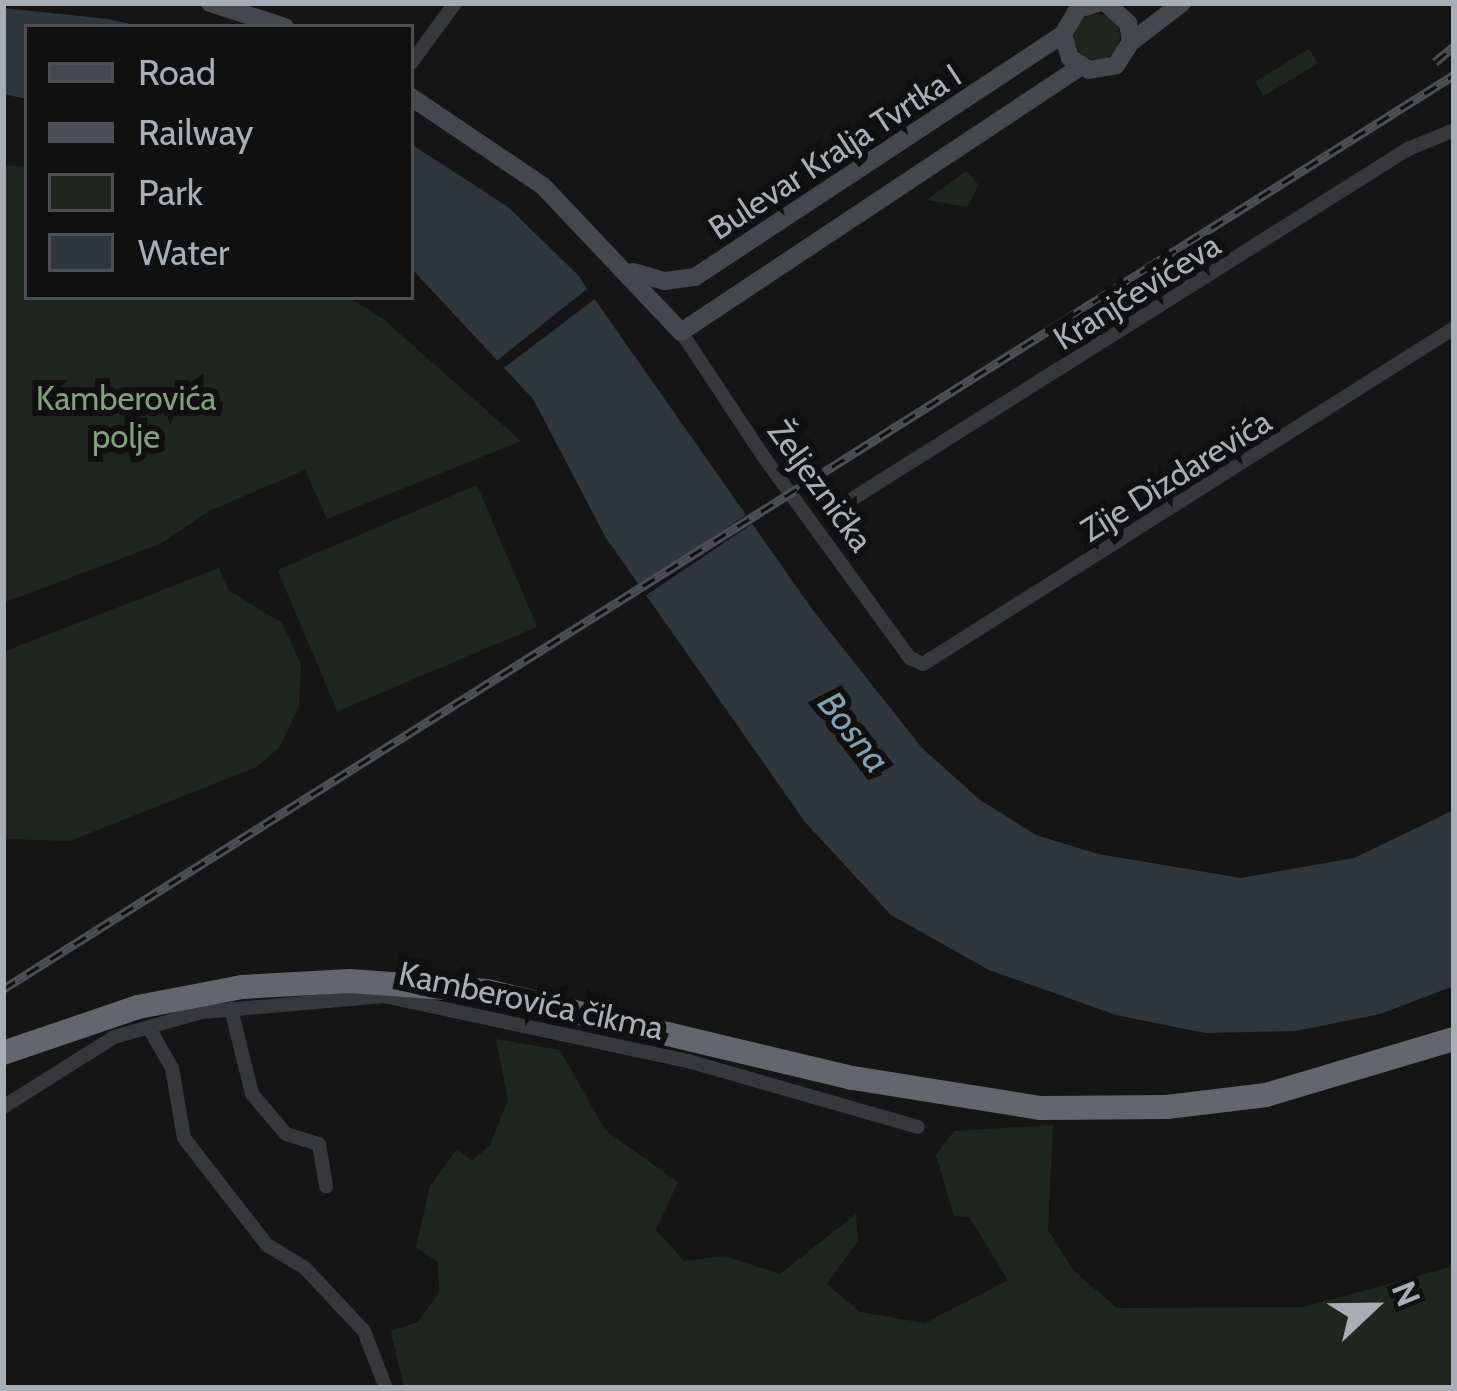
<!DOCTYPE html>
<html>
<head>
<meta charset="utf-8">
<style>
  body { margin:0 }
  #map { position:relative; width:1457px; height:1391px; overflow:hidden; background:#151516; font-family:Cabin,sans-serif }
  div>[style] { position:absolute }
  .green>* { inset:0; background:#1f261f; transform-origin:0 0 }
  .round { border-radius:50% }
  .water>* { inset:0; background:#2e373b }
  .pier>* { inset:0; background:#151516; transform-origin:0 0 }
  .street>* { height:14px; margin:-7px; padding:0 7px; transform-origin:7px; border-radius:7px; background:#36383b }
  .secondary>* { height:18px; margin:-9px; padding:0 9px; transform-origin:9px; border-radius:9px; background:#44474b }
  .highway>* { height:24px; margin:-12px; padding:0 12px; transform-origin:12px; border-radius:12px; background:#63666c }
  .rail>* { height:9px; margin-top:-4.5px; transform-origin:0; background:repeating-linear-gradient(90deg,#101011 0 14px,#4b4e52 0 28px); box-sizing:border-box; border-block:3px solid #4b4e52 }
  span { translate:-50% -50%; white-space:nowrap; text-align:center; line-height:1.15; -webkit-text-stroke:12px #101011; paint-order:stroke }
  .street-label { font-size:33px; color:#a8aeb5 }
  .park-label { font-size:33px; color:#839f80 }
  .water-label { font-size:36px; color:#82a0ae; font-style:italic }
  .frame { position:absolute; inset:0; border:6px solid #a8aeb5; pointer-events:none }
  .legend { position:absolute; left:24px; top:24px; width:390px; height:276px; box-sizing:border-box; background:#101011; border:3px solid #4d4f53; margin:0; padding:15px 21px; list-style:none; font-size:36px; color:#a8aeb5 }
  .legend li { display:flex; align-items:center; gap:24px; height:60px }
  .legend b { width:60px; border:3px solid #4d4f53 }
  .north { position:absolute; left:1313px; top:1247px; width:120px; height:120px; -webkit-text-stroke:9px #101011; paint-order:stroke; rotate:68deg; font-size:33px; font-weight:700; line-height:48px; text-align:center; color:#a8aeb5 }
  .north::after { content:''; display:block; margin:auto; width:42px; height:54px; background:#a8aeb5; clip-path:polygon(50% 0,100% 100%,50% 72%,0 100%) }
</style>
</head>
<body>
<div id="map">
  <div class="green">
    <i class="round" style="left:1074px;top:14px;width:46px;height:46px"></i>
    <i style="left:1309px;top:49px;width:17px;height:63px;rotate:59deg"></i>
    <i style="clip-path:polygon(3px 165px,27px 167px,27px 297px,347px 297px,382px 318px,521px 441px,327px 519px,305px 470px,209px 511px,160px 544px,3px 603px)"></i>
    <i style="clip-path:polygon(966px 171px,979px 185px,967px 207px,927px 200px)"></i>
    <i style="left:477px;top:485px;width:154px;height:217px;rotate:67deg"></i>
    <i style="clip-path:polygon(219px 568px,228px 590px,282px 623px,301px 665px,299px 706px,279px 748px,256px 767px,70px 841px,3px 839px,3px 652px)"></i>
    <i style="clip-path:polygon(496px 1039px,560px 1050px,605px 1130px,678px 1182px,656px 1230px,684px 1261px,725px 1256px,780px 1274px,856px 1214px,858px 1241px,827px 1284px,860px 1312px,925px 1323px,1008px 1280px,969px 1217px,954px 1216px,936px 1155px,954px 1131px,1053px 1125px,1048px 1230px,1074px 1271px,1117px 1308px,1304px 1307px,1454px 1266px,1454px 1388px,404px 1388px,391px 1331px,418px 1322px,439px 1292px,438px 1262px,416px 1247px,430px 1186px,457px 1149px,472px 1161px,490px 1145px,508px 1100px)"></i>
  </div>
  <div class="water">
    <i style="clip-path:polygon(3px 8px,108px 19px,144px 27px,27px 27px,27px 99px,3px 94px)"></i>
    <i style="clip-path:polygon(411px 144px,508px 207px,577px 274px,812px 609px,922px 748px,980px 800px,1036px 835px,1098px 854px,1241px 878px,1354px 858px,1454px 810px,1454px 986px,1380px 1014px,1296px 1031px,1205px 1033px,1116px 1015px,989px 970px,891px 915px,805px 822px,606px 538px,533px 399px,411px 268px)"></i>
  </div>
  <div class="pier">
    <i style="clip-path:polygon(592px 285px,600px 295px,501px 370px,494px 363px)"></i>
    <i style="left:753px;top:510px;width:11px;height:142px;rotate:56deg"></i>
  </div>
  <div class="street">
    <i style="left:411px;top:63px;width:74px;rotate:-53.7deg"></i>
    <i style="left:681px;top:332px;width:149px;rotate:56.5deg"></i>
    <i style="left:763px;top:456px;width:250px;rotate:54deg"></i>
    <i style="left:910px;top:658px;width:14px;rotate:25deg"></i>
    <i style="left:923px;top:664px;width:628px;rotate:-32.32deg"></i>
    <i style="left:849px;top:501px;width:661px;rotate:-32.2deg"></i>
    <i style="left:1408px;top:149px;width:50px;rotate:-22.4deg"></i>
    <i style="left:231px;top:1009px;width:88px;rotate:76.1deg"></i>
    <i style="left:252px;top:1094px;width:52px;rotate:49.6deg"></i>
    <i style="left:286px;top:1134px;width:34px;rotate:17deg"></i>
    <i style="left:319px;top:1144px;width:43px;rotate:80.5deg"></i>
    <i style="left:149px;top:1028px;width:46px;rotate:60.1deg"></i>
    <i style="left:172px;top:1068px;width:71px;rotate:80.3deg"></i>
    <i style="left:184px;top:1138px;width:135px;rotate:52.2deg"></i>
    <i style="left:267px;top:1245px;width:44px;rotate:31.2deg"></i>
    <i style="left:305px;top:1268px;width:86px;rotate:46.9deg"></i>
    <i style="left:364px;top:1331px;width:61px;rotate:68.9deg"></i>
    <i style="left:3px;top:1107px;width:131px;rotate:-32.2deg"></i>
    <i style="left:114px;top:1037px;width:91px;rotate:-15.9deg"></i>
    <i style="left:202px;top:1012px;width:183px;rotate:-5deg"></i>
    <i style="left:384px;top:996px;width:311px;rotate:12.1deg"></i>
    <i style="left:688px;top:1061px;width:239px;rotate:16deg"></i>
  </div>
  <div class="secondary">
    <i style="left:210px;top:3px;width:79px;rotate:17.7deg"></i>
    <i style="left:1098px;top:3px;width:21px;rotate:163deg"></i>
    <i style="left:1078px;top:9px;width:29px;rotate:121deg"></i>
    <i style="left:1063px;top:34px;width:25px;rotate:74deg"></i>
    <i style="left:1070px;top:58px;width:22px;rotate:32deg"></i>
    <i style="left:1089px;top:70px;width:27px;rotate:-10deg"></i>
    <i style="left:1116px;top:65px;width:27px;rotate:-57deg"></i>
    <i style="left:1131px;top:42px;width:19px;rotate:-99deg"></i>
    <i style="left:1128px;top:23px;width:28px;rotate:-138deg"></i>
    <i style="left:1131px;top:42px;width:64px;rotate:-37.4deg"></i>
    <i style="left:411px;top:97px;width:159px;rotate:34deg"></i>
    <i style="left:543px;top:186px;width:201px;rotate:46.6deg"></i>
    <i style="left:681px;top:332px;width:479px;rotate:-33.6deg"></i>
    <i style="left:633px;top:272px;width:33px;rotate:16deg"></i>
    <i style="left:665px;top:281px;width:30px;rotate:-8deg"></i>
    <i style="left:695px;top:277px;width:441px;rotate:-33.4deg"></i>
  </div>
  <div class="highway">
    <i style="left:3px;top:1053px;width:143px;rotate:-18.8deg"></i>
    <i style="left:138px;top:1007px;width:106px;rotate:-10.9deg"></i>
    <i style="left:242px;top:987px;width:108px;rotate:-3.2deg"></i>
    <i style="left:350px;top:981px;width:137px;rotate:4.2deg"></i>
    <i style="left:487px;top:991px;width:376px;rotate:13.4deg"></i>
    <i style="left:853px;top:1078px;width:190px;rotate:9.1deg"></i>
    <i style="left:1041px;top:1108px;width:126px;rotate:-0.5deg"></i>
    <i style="left:1167px;top:1107px;width:100px;rotate:-6.9deg"></i>
    <i style="left:1266px;top:1095px;width:196px;rotate:-16.6deg"></i>
  </div>
  <div class="rail">
    <i style="left:1435px;top:62px;width:25px;rotate:-40deg"></i>
    <i style="left:3px;top:989px;width:1715px;rotate:-32.21deg"></i>
  </div>
  <div class="street-label">
    <span style="left:835px;top:152px;rotate:-33deg">Bulevar Kralja Tvrtka I</span>
    <span style="left:1137px;top:292px;rotate:-32deg">Kranjčevićeva</span>
    <span style="left:1176px;top:476px;rotate:-32deg">Zije Dizdarevića</span>
    <span style="left:820px;top:486px;rotate:54deg">Željeznička</span>
    <span style="left:531px;top:1001px;rotate:12deg">Kamberovića čikma</span>
  </div>
  <div class="park-label">
    <span style="left:126px;top:418px">Kamberovića<br>polje</span>
  </div>
  <div class="water-label">
    <span style="left:854px;top:732px;rotate:52deg">Bosna</span>
  </div>
  <div class="frame"></div>
  <ul class="legend">
  <li><b style="height:15px;background:#44474b"></b>Road</li>
  <li><b style="height:15px;background:#4b4e52"></b>Railway</li>
  <li><b style="height:33px;background:#1f261f"></b>Park</li>
  <li><b style="height:33px;background:#2e373b"></b>Water</li>
  </ul>
  <div class="north">N</div>
</div>
</body>
</html>
